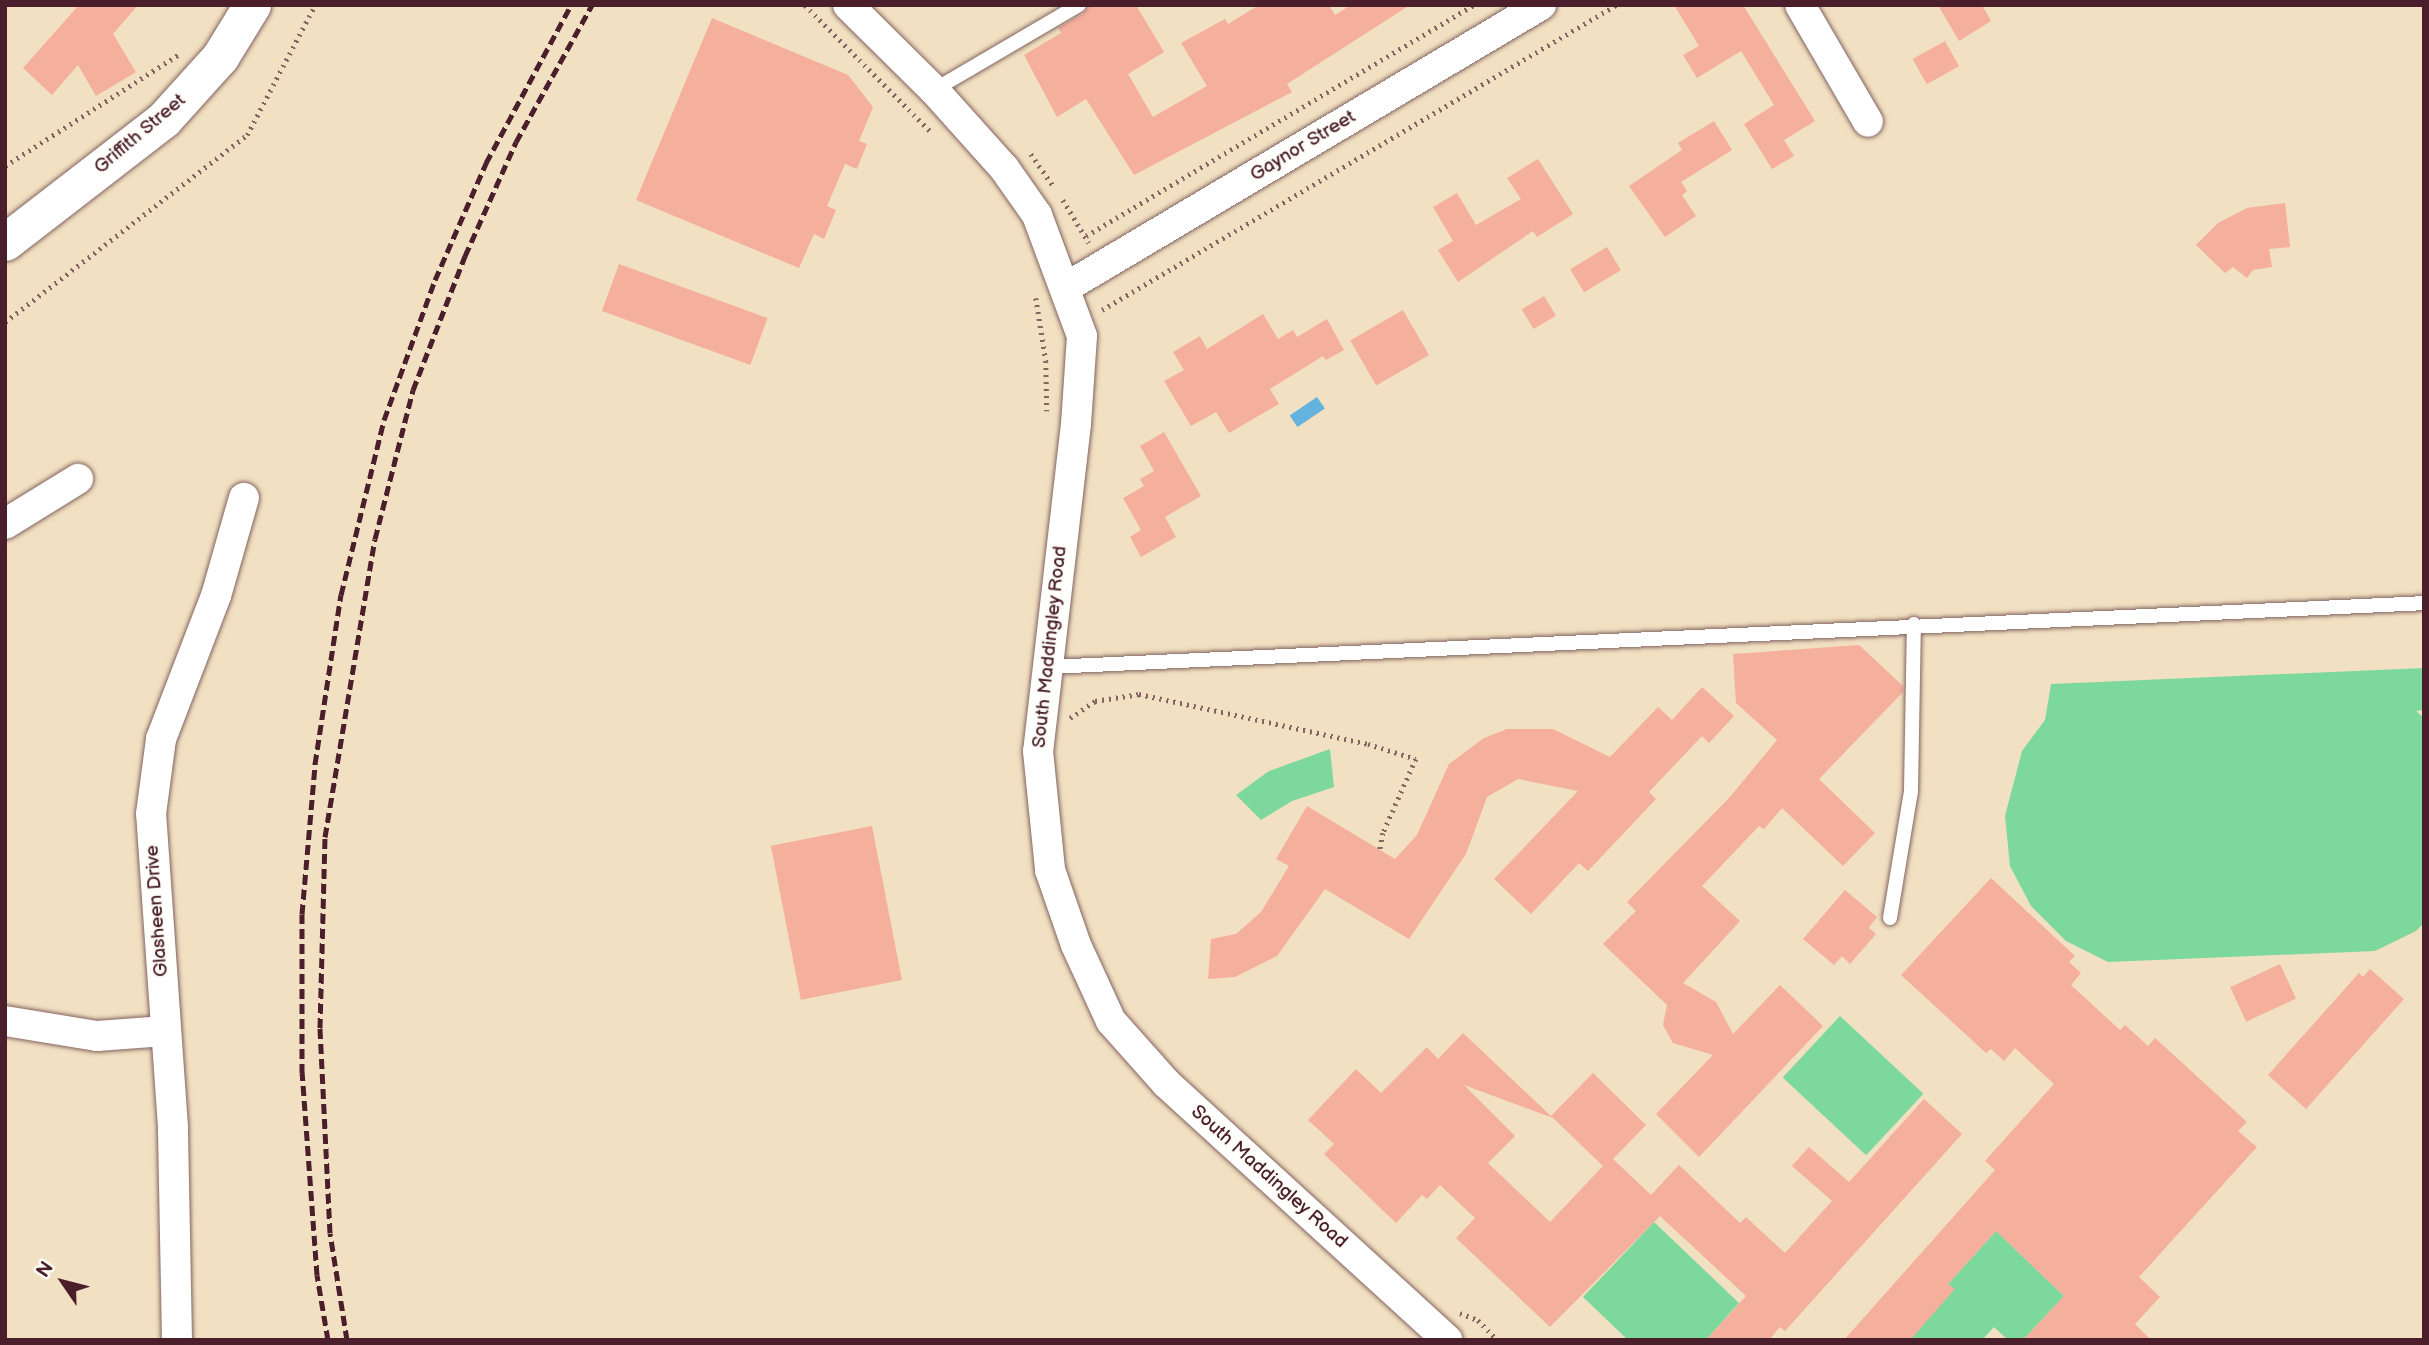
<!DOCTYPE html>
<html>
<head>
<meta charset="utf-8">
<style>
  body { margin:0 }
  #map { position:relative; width:2429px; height:1345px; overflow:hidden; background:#f1e0c1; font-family:"Balsamiq Sans",sans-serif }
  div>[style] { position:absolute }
  .green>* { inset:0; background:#7dd89e; transform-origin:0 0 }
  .water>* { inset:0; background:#64b2de; transform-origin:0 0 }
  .building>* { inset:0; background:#f5af9d; transform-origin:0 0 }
  .path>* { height:4.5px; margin-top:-2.25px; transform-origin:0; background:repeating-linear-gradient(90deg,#846360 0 2px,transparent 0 7px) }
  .roads { filter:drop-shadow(0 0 2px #846360) drop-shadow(0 0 2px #846360) }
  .service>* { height:14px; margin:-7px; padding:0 7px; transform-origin:7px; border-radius:7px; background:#fff }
  .minor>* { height:30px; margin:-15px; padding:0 15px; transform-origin:15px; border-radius:15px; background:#fff }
  .tertiary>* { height:37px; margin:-18.5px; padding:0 18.5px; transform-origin:18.5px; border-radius:18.5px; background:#fff }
  .rail>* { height:5px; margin-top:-2.5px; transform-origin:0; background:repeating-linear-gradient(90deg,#4a1f2b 0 10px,transparent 0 15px) }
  span { translate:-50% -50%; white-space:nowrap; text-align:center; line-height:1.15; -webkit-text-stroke:5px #fdfcf7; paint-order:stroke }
  .street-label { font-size:19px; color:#4a1f2b }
  .frame { position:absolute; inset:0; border:7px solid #4a1f2b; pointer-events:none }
  .north { position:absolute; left:28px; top:1247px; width:70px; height:70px; -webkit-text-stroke:5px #fdfcf7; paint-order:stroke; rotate:305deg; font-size:19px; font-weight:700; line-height:28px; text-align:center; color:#4a1f2b }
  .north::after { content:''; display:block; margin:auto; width:24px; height:32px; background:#4a1f2b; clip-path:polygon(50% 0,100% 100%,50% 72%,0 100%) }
</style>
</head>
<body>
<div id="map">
  <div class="green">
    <i style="clip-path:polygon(2424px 668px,2424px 710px,2416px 711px,2424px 718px,2424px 923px,2416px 931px,2375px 951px,2108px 962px,2066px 941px,2031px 906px,2010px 866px,2005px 816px,2022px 751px,2045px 720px,2051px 684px)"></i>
    <i style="clip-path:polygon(1330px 749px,1334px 787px,1292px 801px,1261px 820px,1236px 795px,1269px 771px)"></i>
    <i style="left:1840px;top:1016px;width:114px;height:84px;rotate:43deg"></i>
    <i style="clip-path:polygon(1654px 1222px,1739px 1303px,1706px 1340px,1628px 1340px,1583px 1297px)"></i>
    <i style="clip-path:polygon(1996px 1231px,2064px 1296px,2023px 1340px,2008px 1340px,1994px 1327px,1982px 1340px,1910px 1340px,1954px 1289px,1948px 1284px)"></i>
  </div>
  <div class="water">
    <i style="left:1317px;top:397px;width:14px;height:33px;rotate:56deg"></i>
  </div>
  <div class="building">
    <i style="clip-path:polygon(79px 5px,138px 5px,113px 34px,136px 72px,96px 96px,78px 65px,52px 95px,23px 68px)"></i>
    <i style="clip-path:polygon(1089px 5px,1136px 5px,1164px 52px,1128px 74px,1153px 117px,1207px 86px,1181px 43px,1225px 19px,1228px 24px,1259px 5px,1329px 5px,1335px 15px,1351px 5px,1410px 5px,1287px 84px,1292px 92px,1134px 175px,1086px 99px,1057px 117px,1024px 55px,1061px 33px,1058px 28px,1084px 13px)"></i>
    <i style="clip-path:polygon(1674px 5px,1743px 5px,1815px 121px,1784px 140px,1794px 156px,1772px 169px,1744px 124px,1774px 105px,1741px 51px,1697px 78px,1683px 55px,1699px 46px)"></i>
    <i style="clip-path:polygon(1938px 5px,1982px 5px,1991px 21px,1959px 41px)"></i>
    <i style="clip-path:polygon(712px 18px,848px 75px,873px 107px,859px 141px,867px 144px,857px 169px,845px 164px,827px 206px,836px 210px,824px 239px,814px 234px,799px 268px,636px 200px)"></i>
    <i style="left:1945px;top:41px;width:29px;height:37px;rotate:61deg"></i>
    <i style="clip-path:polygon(1714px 121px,1732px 150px,1681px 182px,1687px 191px,1682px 195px,1696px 216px,1665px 237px,1629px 186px,1682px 150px,1678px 143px)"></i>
    <i style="clip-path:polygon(1538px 159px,1573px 214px,1537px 237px,1533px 231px,1458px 282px,1438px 250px,1453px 241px,1433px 207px,1457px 193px,1476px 225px,1521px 199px,1507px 178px)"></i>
    <i style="clip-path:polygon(2285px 203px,2290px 247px,2269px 249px,2272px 267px,2253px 270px,2247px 278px,2233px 267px,2225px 273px,2196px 245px,2218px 223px,2247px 208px)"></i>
    <i style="left:1607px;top:247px;width:27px;height:43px;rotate:59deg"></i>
    <i style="left:619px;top:264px;width:158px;height:50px;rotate:20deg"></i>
    <i style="left:1544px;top:296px;width:23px;height:26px;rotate:59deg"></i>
    <i style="left:1403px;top:310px;width:52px;height:61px;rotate:60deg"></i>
    <i style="clip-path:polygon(1263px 314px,1278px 339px,1293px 330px,1297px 337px,1327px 319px,1344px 350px,1326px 360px,1323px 356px,1270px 389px,1279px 404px,1229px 433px,1216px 412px,1191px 426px,1164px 381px,1184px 370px,1173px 352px,1200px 336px,1207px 349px)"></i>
    <i style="clip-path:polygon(1164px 432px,1201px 496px,1165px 517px,1176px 537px,1141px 557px,1130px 537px,1141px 530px,1123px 498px,1144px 486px,1140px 479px,1154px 471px,1140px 446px)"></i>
    <i style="clip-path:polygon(1859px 645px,1903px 686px,1903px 692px,1819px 779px,1875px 833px,1843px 866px,1782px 808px,1764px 829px,1759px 826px,1702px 886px,1740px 921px,1683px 983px,1716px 1002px,1733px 1034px,1780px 985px,1823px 1026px,1699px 1157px,1656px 1114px,1713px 1055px,1673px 1043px,1663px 1025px,1667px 1005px,1603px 944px,1636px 911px,1627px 902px,1729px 798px,1777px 740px,1736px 703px,1733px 654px)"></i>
    <i style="clip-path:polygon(1702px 687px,1734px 716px,1709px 743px,1702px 736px,1649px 792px,1656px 799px,1588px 871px,1579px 863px,1531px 914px,1494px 879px,1578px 791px,1518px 779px,1487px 797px,1466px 854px,1409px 939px,1325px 889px,1277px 956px,1235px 977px,1208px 979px,1211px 939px,1236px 934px,1261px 912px,1289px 866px,1276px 859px,1307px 806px,1395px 859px,1417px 835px,1449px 764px,1484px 738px,1507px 729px,1553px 729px,1610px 757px,1658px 707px,1672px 720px)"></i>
    <i style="left:872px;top:826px;width:157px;height:103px;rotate:79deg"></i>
    <i style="clip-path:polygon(1991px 878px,2075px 956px,2069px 962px,2081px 973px,2071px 985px,2120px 1030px,2125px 1025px,2148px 1046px,2155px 1038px,2247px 1122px,2238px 1131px,2257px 1147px,2139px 1277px,2160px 1297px,2135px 1324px,2151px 1340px,2023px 1340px,2064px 1296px,1996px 1231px,1948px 1284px,1955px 1289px,1910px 1340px,1844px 1340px,1995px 1170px,1985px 1161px,2054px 1084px,2015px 1048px,2004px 1061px,1991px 1049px,1986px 1053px,1901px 975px)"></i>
    <i style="clip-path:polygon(1845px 890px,1877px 917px,1869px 928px,1876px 934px,1850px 964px,1842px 956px,1834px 965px,1803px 939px)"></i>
    <i style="left:2280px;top:964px;width:38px;height:55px;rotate:65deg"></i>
    <i style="clip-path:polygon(2370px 969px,2404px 999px,2306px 1109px,2268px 1075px,2359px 973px,2363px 977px)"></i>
    <i style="clip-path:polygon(1463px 1033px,1553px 1118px,1464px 1085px,1515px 1136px,1488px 1163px,1550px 1222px,1603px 1166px,1551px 1116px,1593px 1073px,1646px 1125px,1613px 1159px,1651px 1195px,1679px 1165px,1740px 1223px,1746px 1217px,1785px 1253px,1832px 1201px,1792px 1166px,1809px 1147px,1849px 1182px,1924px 1099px,1962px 1134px,1785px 1331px,1780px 1327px,1769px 1340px,1706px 1340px,1746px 1296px,1660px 1216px,1550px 1327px,1456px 1238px,1475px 1218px,1440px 1185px,1427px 1199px,1422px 1195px,1396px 1223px,1324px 1154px,1334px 1144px,1308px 1120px,1356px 1069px,1381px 1093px,1427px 1047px,1438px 1059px)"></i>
  </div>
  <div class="path">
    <i style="left:805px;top:5px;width:177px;rotate:45.2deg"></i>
    <i style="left:1031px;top:154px;width:40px;rotate:55.1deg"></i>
    <i style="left:5px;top:166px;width:206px;rotate:-32.7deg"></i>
    <i style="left:1063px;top:200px;width:50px;rotate:58.8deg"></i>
    <i style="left:1086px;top:236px;width:452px;rotate:-30.8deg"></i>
    <i style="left:1036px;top:298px;width:64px;rotate:81deg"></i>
    <i style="left:1046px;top:361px;width:50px;rotate:88.9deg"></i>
    <i style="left:1102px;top:310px;width:598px;rotate:-30.68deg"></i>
    <i style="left:5px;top:322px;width:306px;rotate:-37.7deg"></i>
    <i style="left:247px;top:135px;width:147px;rotate:-62.4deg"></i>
    <i style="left:1070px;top:718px;width:30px;rotate:-34deg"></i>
    <i style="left:1095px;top:701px;width:45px;rotate:-9deg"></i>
    <i style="left:1139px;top:694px;width:234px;rotate:12.3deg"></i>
    <i style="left:1368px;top:744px;width:50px;rotate:17.4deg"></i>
    <i style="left:1416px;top:759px;width:81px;rotate:114deg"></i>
    <i style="left:1383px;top:833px;width:17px;rotate:100deg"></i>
    <i style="left:1460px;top:1313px;width:19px;rotate:21deg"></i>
    <i style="left:1478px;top:1320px;width:28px;rotate:46deg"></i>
  </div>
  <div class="roads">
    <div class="service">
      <i style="left:934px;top:90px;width:168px;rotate:-30.4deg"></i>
      <i style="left:1049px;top:667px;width:1376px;rotate:-2.66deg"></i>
      <i style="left:1890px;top:918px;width:129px;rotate:-80.6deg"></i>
      <i style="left:1911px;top:791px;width:167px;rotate:-89deg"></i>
    </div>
    <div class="minor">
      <i style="left:848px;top:5px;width:121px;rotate:44.7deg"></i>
      <i style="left:934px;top:90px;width:105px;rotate:48.1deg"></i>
      <i style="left:1004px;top:168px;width:57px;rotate:54.9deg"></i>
      <i style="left:1037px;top:215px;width:129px;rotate:69.6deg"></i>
      <i style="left:1082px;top:336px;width:88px;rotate:93.9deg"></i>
      <i style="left:1076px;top:424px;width:329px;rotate:96.6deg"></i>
      <i style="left:1038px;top:751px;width:120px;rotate:84.2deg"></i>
      <i style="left:1050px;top:870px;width:79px;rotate:70.9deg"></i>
      <i style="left:1076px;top:945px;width:84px;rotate:65.3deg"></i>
      <i style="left:1111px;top:1021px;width:83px;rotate:48.4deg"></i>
      <i style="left:1166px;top:1083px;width:381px;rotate:42.4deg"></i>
      <i style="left:1800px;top:5px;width:135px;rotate:59.8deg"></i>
      <i style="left:1065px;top:288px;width:554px;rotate:-30.73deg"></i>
      <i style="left:5px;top:524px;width:86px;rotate:-31.7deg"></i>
      <i style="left:5px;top:1021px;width:93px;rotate:9.3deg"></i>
      <i style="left:97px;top:1036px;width:68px;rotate:-4.2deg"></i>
      <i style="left:177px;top:1340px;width:213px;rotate:-91.1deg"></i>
      <i style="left:173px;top:1127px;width:314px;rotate:-94deg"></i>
      <i style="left:151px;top:814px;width:76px;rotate:-82.4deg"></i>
      <i style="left:161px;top:739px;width:153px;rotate:-69deg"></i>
      <i style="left:216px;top:596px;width:102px;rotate:-74.1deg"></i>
    </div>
    <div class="tertiary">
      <i style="left:5px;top:242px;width:201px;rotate:-37.7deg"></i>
      <i style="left:164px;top:119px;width:84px;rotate:-47.9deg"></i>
      <i style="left:220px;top:57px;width:61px;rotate:-58.4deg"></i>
    </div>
  </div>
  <div class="rail">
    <i style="left:328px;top:1340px;width:66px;rotate:-99.6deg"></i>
    <i style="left:317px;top:1275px;width:203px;rotate:-94.2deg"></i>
    <i style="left:302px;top:1073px;width:159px;rotate:-90deg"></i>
    <i style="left:302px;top:914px;width:151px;rotate:-85deg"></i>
    <i style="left:315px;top:764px;width:171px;rotate:-81.3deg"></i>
    <i style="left:341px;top:595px;width:180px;rotate:-76.2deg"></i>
    <i style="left:384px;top:420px;width:149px;rotate:-70deg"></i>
    <i style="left:435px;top:280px;width:128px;rotate:-66.4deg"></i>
    <i style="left:486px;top:163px;width:179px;rotate:-61.7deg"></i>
    <i style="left:347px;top:1340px;width:108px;rotate:-99deg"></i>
    <i style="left:330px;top:1233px;width:205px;rotate:-92.8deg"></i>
    <i style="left:320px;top:1028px;width:191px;rotate:-88.5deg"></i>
    <i style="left:325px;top:837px;width:302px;rotate:-80.5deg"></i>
    <i style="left:375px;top:539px;width:154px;rotate:-75.7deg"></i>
    <i style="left:413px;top:390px;width:144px;rotate:-68.8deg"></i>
    <i style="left:465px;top:256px;width:125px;rotate:-65.9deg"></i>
    <i style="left:516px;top:142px;width:157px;rotate:-61deg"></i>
  </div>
  <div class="street-label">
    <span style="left:140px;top:134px;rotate:-40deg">Griffith Street</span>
    <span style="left:1303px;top:146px;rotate:-31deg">Gaynor Street</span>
    <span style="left:1050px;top:647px;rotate:-84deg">South Maddingley Road</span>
    <span style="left:157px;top:911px;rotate:-94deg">Glasheen Drive</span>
    <span style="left:1269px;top:1177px;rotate:42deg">South Maddingley Road</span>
  </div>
  <div class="frame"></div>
  <div class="north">N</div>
</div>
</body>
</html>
